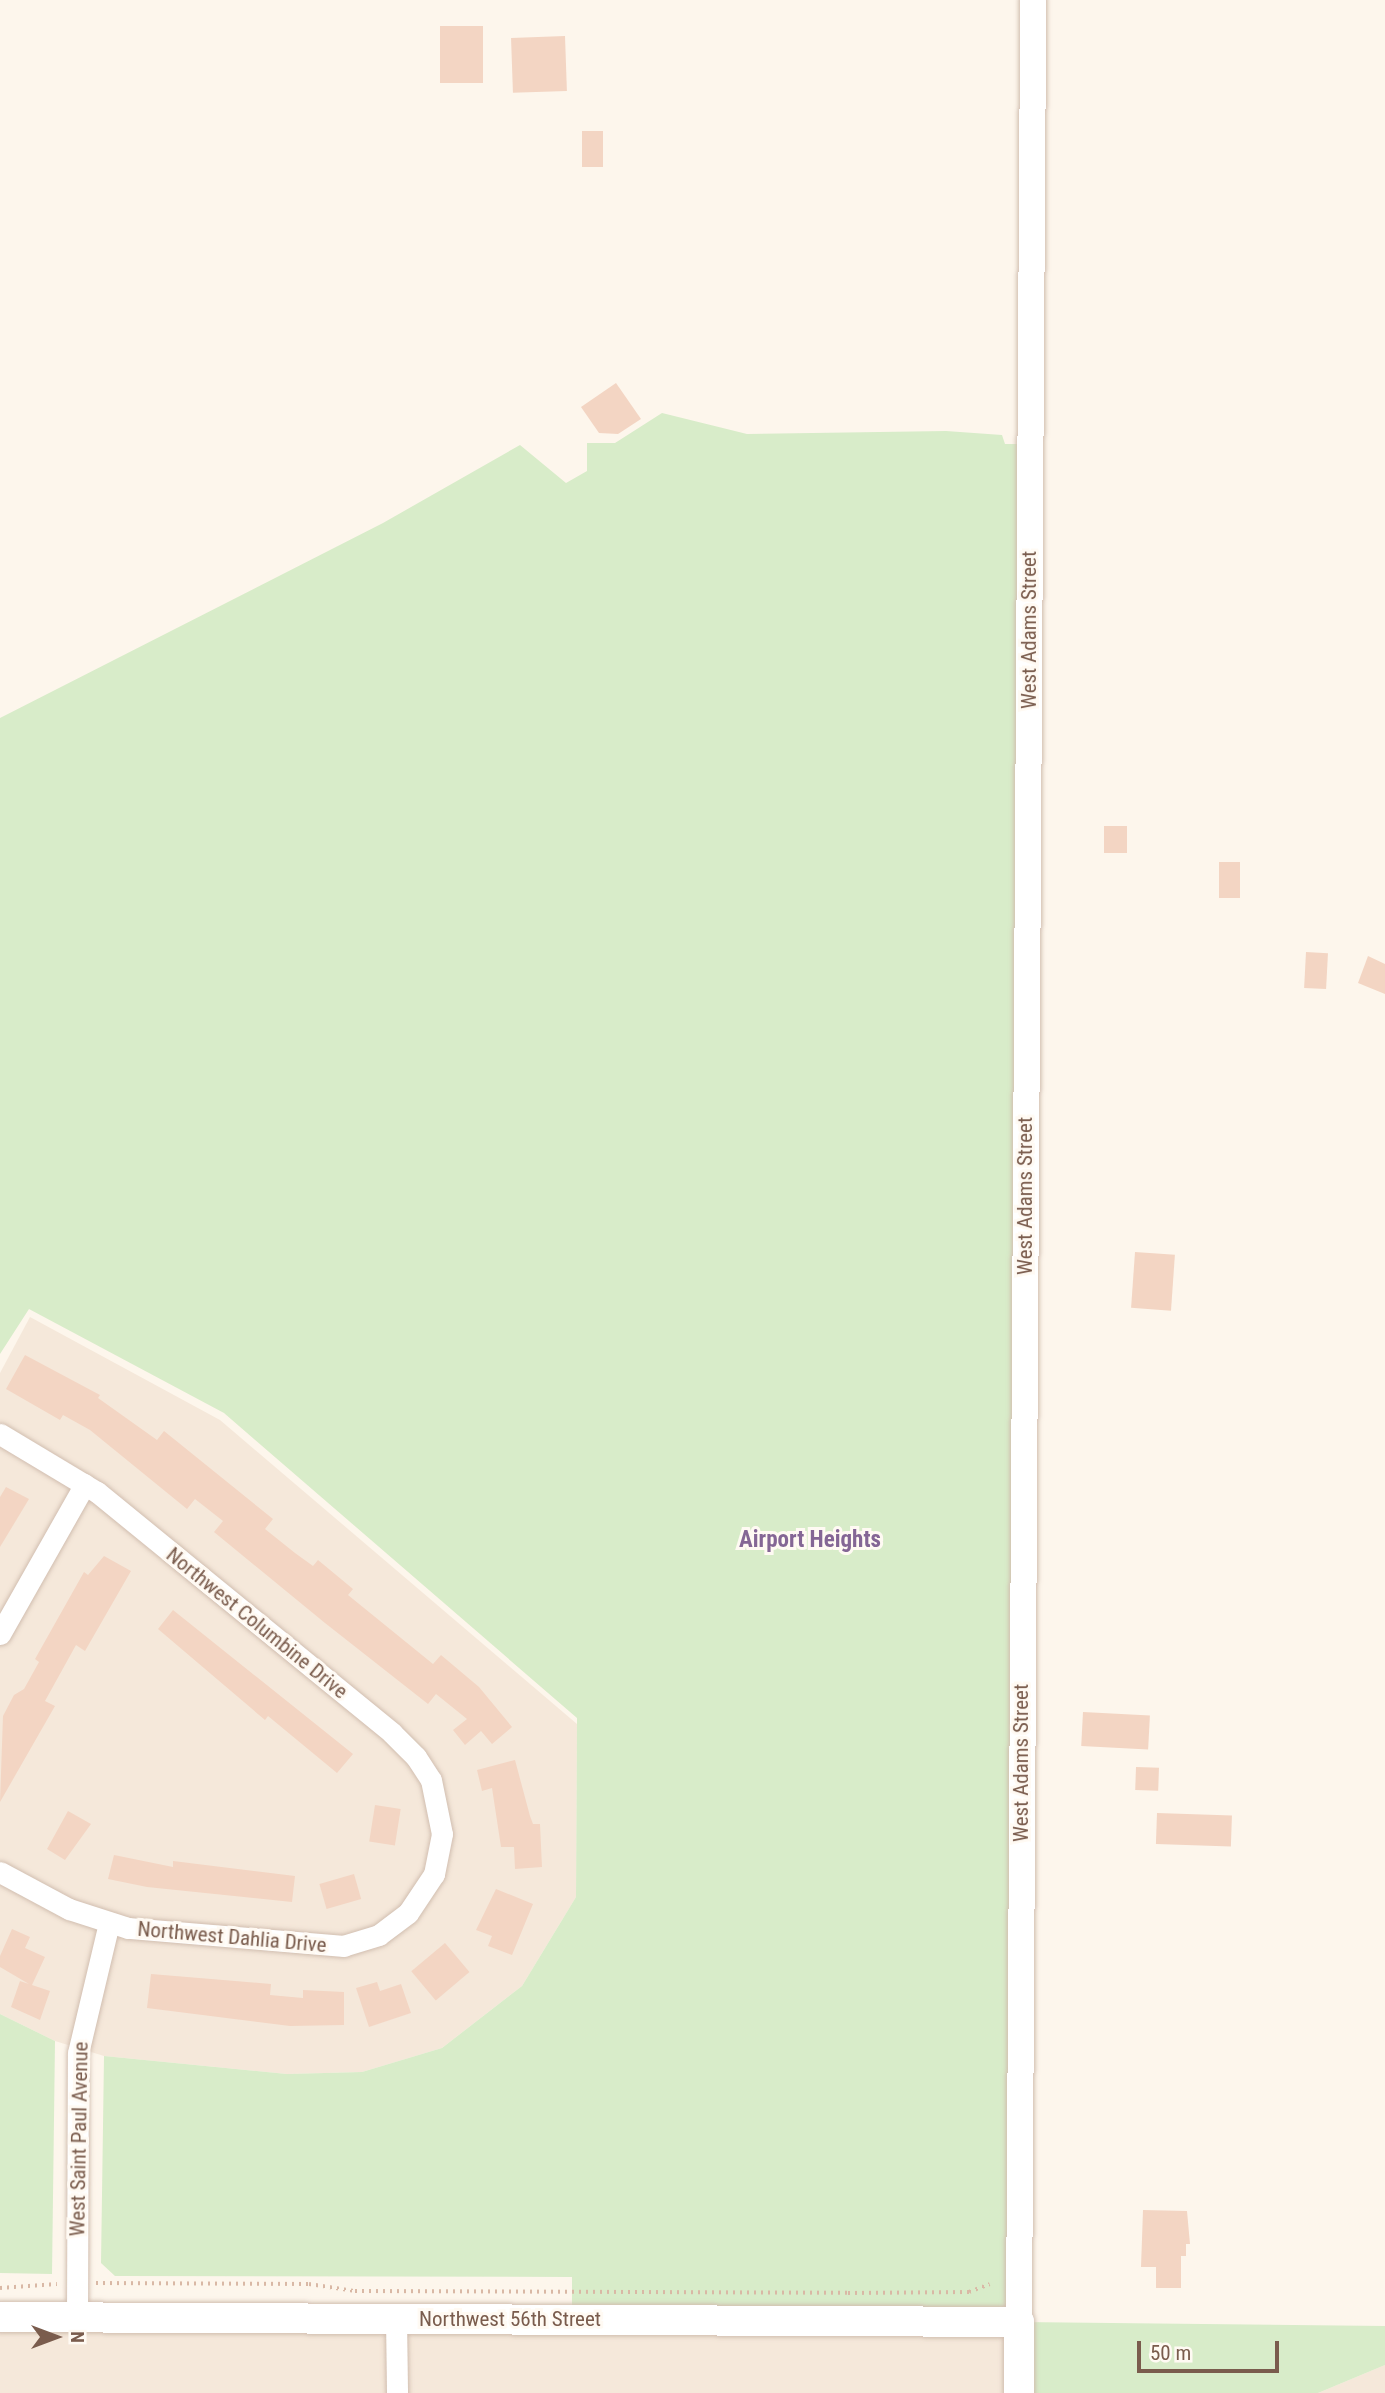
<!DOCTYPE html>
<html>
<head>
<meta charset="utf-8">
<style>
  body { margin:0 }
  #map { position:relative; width:1385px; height:2393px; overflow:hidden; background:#fdf6ec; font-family:"Roboto Condensed",sans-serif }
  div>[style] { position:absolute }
  .residential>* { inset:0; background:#f5e8da; transform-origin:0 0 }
  .green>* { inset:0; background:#d8ecc9 }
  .building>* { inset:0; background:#f3d5c3; transform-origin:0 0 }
  .path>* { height:3.5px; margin-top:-1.75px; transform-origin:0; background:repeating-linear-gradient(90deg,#d9b8a5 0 2px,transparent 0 7px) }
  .roads { filter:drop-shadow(0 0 2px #d1beb0) drop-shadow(0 0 2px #d1beb0) }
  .minor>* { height:21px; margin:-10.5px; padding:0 10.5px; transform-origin:10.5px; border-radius:10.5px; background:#fff }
  .tertiary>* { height:26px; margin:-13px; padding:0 13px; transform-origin:13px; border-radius:13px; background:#fff }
  .secondary>* { height:30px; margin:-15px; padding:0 15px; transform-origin:15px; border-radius:15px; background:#fff }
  span { translate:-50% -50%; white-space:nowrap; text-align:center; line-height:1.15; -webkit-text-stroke:6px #fffaf3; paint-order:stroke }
  .street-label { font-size:21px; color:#7a5c4d }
  .neighbourhood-label { font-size:23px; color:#846695; font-weight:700 }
  .north { position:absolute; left:21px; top:2302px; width:70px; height:70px; -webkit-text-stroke:5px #fffaf3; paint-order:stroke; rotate:90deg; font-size:19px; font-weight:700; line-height:28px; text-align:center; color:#7a5c4d }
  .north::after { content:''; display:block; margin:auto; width:24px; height:32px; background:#7a5c4d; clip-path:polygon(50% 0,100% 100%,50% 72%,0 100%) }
  .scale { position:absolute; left:1137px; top:2341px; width:142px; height:32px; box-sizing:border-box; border:4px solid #7a5c4d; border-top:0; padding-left:9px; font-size:21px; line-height:24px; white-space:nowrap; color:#7a5c4d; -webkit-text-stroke:5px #fffaf3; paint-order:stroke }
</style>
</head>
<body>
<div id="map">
  <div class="residential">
    <i style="clip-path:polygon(30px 1317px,220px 1420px,577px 1724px,576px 1897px,522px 1986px,442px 2048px,362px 2072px,287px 2074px,104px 2056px,55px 2041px,0 2014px,0 1373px)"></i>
    <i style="left:0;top:2317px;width:1019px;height:76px"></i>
    <i style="clip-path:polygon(1385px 2365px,1385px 2393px,1318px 2393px)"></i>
  </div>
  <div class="green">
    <i style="clip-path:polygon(662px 413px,747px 434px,946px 431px,1002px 435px,1005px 444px,1030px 444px,1020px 2322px,1385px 2326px,1385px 2365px,1318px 2393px,1019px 2393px,1019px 2323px,572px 2320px,572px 2277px,115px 2276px,101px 2263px,104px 2056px,287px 2074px,362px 2072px,442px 2048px,522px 1986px,576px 1897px,577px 1718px,224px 1413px,29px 1309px,0 1354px,0 718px,383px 523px,520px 445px,566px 483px,587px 471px,587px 443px,615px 443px)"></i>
    <i style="clip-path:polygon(0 2014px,55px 2041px,52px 2274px,0 2273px)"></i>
  </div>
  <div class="building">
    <i style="left:440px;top:26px;width:43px;height:57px"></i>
    <i style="left:565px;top:36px;width:55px;height:54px;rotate:88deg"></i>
    <i style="left:582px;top:131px;width:21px;height:36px"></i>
    <i style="clip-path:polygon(616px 383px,641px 419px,618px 434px,599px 433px,581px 407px)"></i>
    <i style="left:1104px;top:826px;width:23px;height:27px"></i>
    <i style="left:1219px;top:862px;width:21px;height:36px"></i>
    <i style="left:1306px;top:952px;width:22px;height:36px;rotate:3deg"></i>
    <i style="clip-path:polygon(1368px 956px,1385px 964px,1385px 994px,1358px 983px)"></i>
    <i style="left:1135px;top:1252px;width:40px;height:56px;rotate:4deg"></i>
    <i style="clip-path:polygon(25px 1355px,100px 1395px,98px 1398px,157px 1440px,164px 1431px,273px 1519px,265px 1529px,295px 1553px,313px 1566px,318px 1560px,353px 1589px,348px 1595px,433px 1664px,441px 1655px,479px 1687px,512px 1727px,492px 1744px,481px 1731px,465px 1745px,453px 1730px,467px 1719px,436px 1694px,428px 1704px,325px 1623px,214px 1532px,223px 1521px,195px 1499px,187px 1509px,90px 1430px,63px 1415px,60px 1420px,6px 1389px)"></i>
    <i style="clip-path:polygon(6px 1487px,29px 1499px,0 1547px,0 1497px)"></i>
    <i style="clip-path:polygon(104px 1556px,131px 1571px,85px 1651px,76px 1645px,45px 1701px,55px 1706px,0 1802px,3px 1716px,14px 1695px,24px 1689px,39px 1662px,35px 1659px,84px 1572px,88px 1575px)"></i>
    <i style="clip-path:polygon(173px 1610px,353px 1754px,337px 1773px,268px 1716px,265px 1720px,158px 1629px)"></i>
    <i style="left:1083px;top:1712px;width:67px;height:34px;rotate:3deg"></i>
    <i style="clip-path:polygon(515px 1760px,530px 1816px,533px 1824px,540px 1824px,542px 1867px,515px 1869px,514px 1847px,501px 1847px,492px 1788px,482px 1791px,477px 1770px)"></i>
    <i style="left:1136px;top:1767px;width:23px;height:23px;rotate:2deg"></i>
    <i style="left:375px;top:1805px;width:26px;height:37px;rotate:9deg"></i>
    <i style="clip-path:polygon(68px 1811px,91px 1824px,65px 1860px,47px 1849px)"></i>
    <i style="left:1157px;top:1813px;width:75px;height:31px;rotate:2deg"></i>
    <i style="clip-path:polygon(114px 1855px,173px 1867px,173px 1861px,295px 1876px,292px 1902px,147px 1887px,108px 1879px)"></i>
    <i style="left:354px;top:1874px;width:26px;height:36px;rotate:74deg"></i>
    <i style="clip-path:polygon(496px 1889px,533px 1904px,512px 1955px,488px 1946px,492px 1936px,476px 1930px)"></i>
    <i style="clip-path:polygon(12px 1929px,30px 1937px,25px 1948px,45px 1957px,32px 1985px,50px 1991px,40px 2020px,11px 2007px,20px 1981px,29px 1984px,0 1967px,0 1956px)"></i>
    <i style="left:445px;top:1943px;width:38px;height:44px;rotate:50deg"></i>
    <i style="clip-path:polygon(151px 1974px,271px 1984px,270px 1995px,303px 1998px,303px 1990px,344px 1992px,344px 2025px,290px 2026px,147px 2008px)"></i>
    <i style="clip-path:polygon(377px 1982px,380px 1991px,401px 1984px,411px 2013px,369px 2027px,356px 1988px)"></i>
    <i style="clip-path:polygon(1143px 2210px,1187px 2211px,1190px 2244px,1186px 2244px,1186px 2256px,1181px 2256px,1181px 2288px,1156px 2288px,1156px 2267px,1141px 2267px)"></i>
  </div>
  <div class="path">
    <i style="left:96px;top:2283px;width:213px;rotate:0.3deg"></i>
    <i style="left:309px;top:2284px;width:47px;rotate:8.7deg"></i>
    <i style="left:355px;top:2291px;width:493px;rotate:0.2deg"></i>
    <i style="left:848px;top:2293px;width:121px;rotate:-0.5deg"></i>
    <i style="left:969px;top:2292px;width:22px;rotate:-21deg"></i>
    <i style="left:0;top:2288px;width:57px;rotate:-4deg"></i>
  </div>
  <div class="roads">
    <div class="minor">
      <i style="left:0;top:1434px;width:113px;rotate:30.9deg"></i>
      <i style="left:97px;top:1492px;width:381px;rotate:39.2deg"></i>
      <i style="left:392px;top:1733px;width:34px;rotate:45deg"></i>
      <i style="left:416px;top:1757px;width:27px;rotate:57deg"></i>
      <i style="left:431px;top:1780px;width:55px;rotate:78.5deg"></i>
      <i style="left:442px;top:1834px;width:41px;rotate:101.3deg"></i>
      <i style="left:434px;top:1874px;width:47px;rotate:123.7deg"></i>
      <i style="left:408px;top:1913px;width:36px;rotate:143deg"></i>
      <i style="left:379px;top:1935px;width:37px;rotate:163deg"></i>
      <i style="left:344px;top:1946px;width:217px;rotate:-175.2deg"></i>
      <i style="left:128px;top:1928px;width:62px;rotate:-162.1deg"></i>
      <i style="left:69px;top:1909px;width:78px;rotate:-151.8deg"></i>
      <i style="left:0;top:1634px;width:172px;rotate:-60.5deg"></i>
      <i style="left:77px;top:2317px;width:264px;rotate:-89.8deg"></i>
      <i style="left:78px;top:2053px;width:134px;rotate:-76.6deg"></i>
      <i style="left:396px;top:2318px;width:75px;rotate:89.2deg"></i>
    </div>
    <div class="tertiary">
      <i style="left:1019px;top:2322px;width:2322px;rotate:-89.65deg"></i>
    </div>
    <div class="secondary">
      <i style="left:0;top:2317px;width:1019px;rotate:0.28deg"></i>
      <i style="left:1019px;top:2322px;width:71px;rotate:90deg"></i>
    </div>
  </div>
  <div class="street-label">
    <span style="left:1029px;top:630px;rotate:-90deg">West Adams Street</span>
    <span style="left:1025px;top:1196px;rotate:-90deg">West Adams Street</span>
    <span style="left:257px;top:1623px;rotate:39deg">Northwest Columbine Drive</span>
    <span style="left:1021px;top:1763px;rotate:-90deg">West Adams Street</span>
    <span style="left:232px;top:1937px;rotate:5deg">Northwest Dahlia Drive</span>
    <span style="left:79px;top:2139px;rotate:-89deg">West Saint Paul Avenue</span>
    <span style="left:510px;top:2319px">Northwest 56th Street</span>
  </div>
  <div class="neighbourhood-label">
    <span style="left:810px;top:1540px">Airport Heights</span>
  </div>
  <div class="north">N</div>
  <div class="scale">50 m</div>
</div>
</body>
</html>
